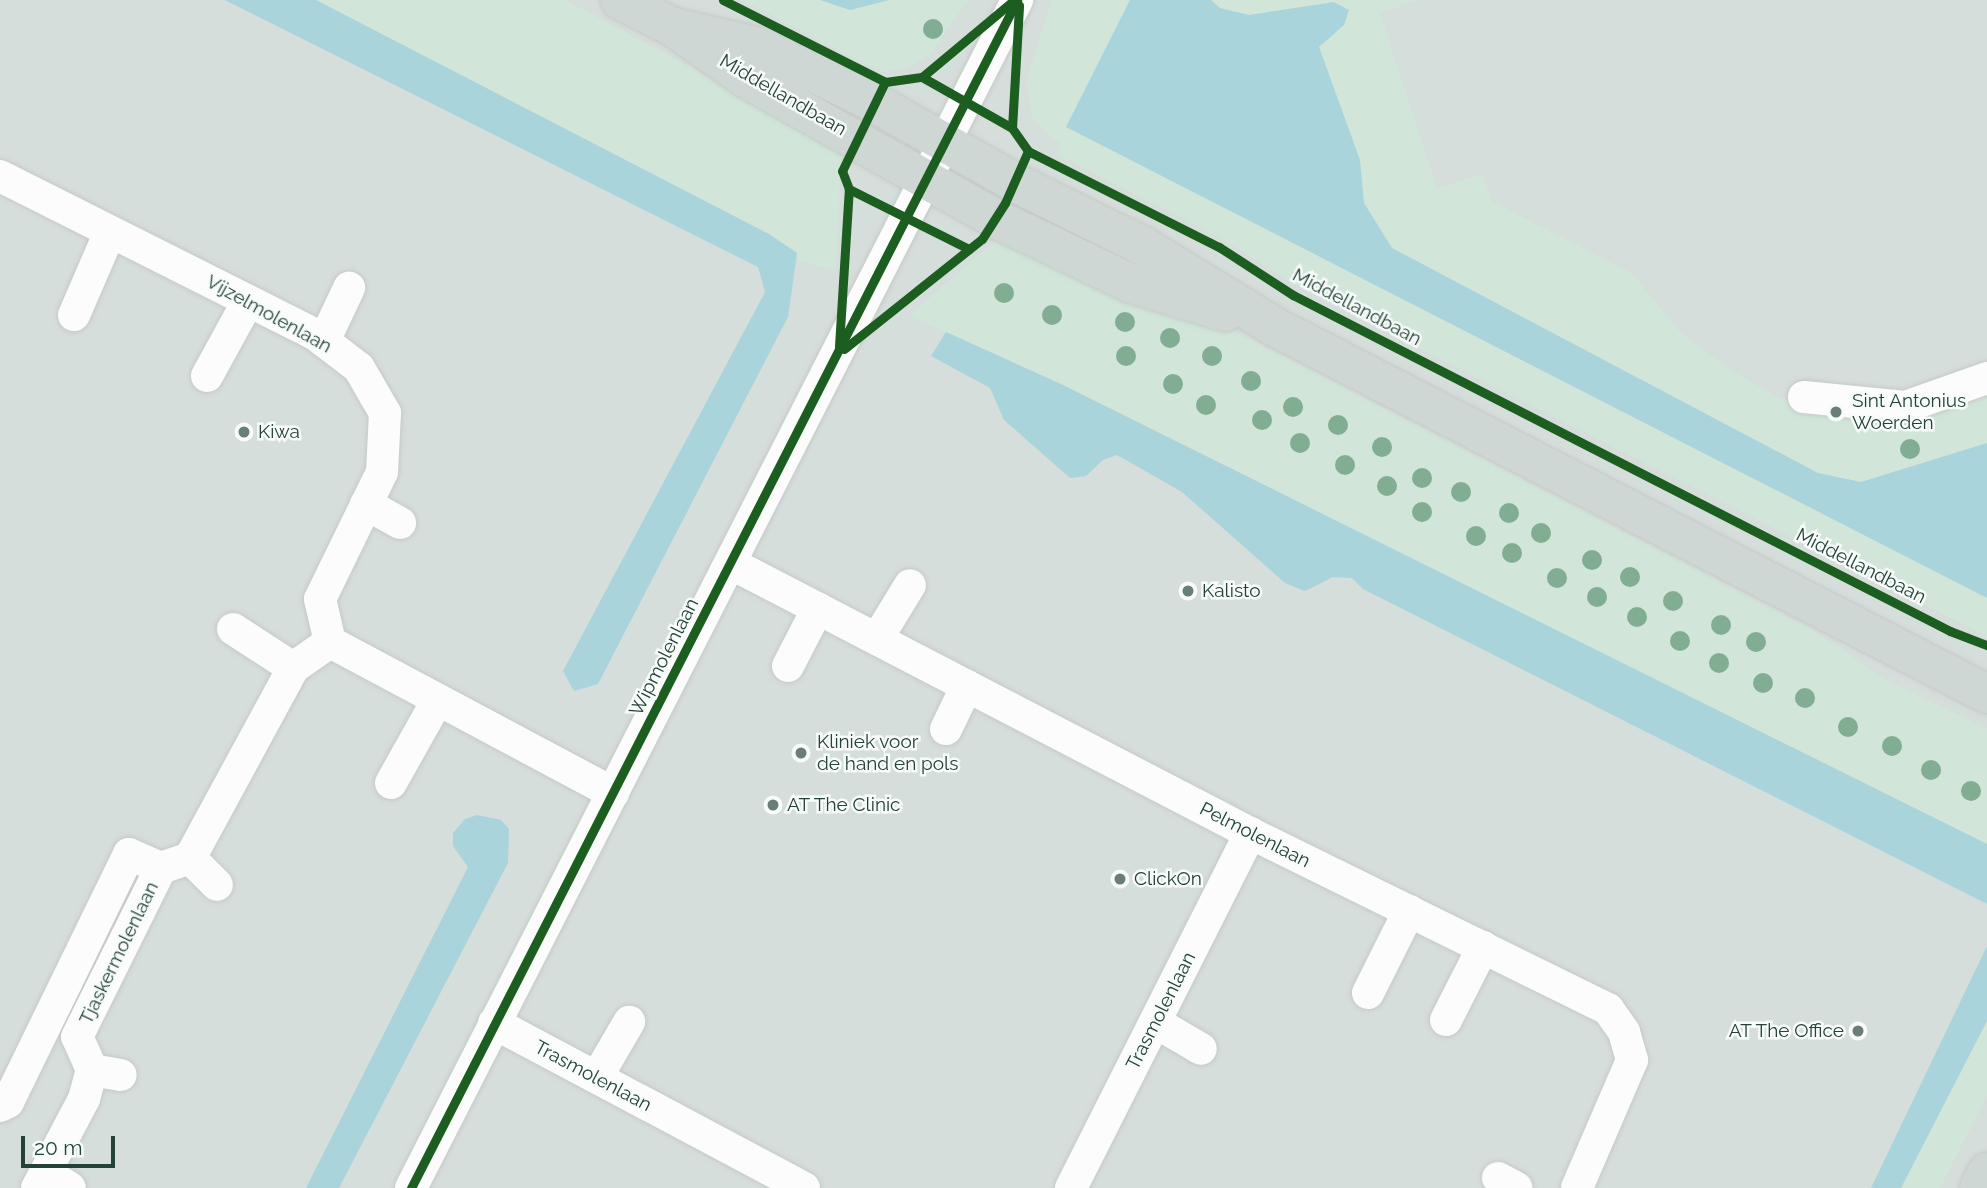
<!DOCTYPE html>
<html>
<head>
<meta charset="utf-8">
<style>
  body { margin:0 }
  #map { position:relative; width:1987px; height:1188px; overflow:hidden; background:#e8edeb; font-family:Raleway,sans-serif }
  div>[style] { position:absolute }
  .built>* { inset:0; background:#d6dedb; transform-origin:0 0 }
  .green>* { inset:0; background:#d1e6d8 }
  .water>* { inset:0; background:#a9d4db }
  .roads { filter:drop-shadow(0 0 2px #c5cac8) drop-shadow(0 0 2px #c5cac8) }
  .minor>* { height:32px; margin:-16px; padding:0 16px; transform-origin:16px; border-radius:16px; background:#fcfcfc }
  .major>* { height:38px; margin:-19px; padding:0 19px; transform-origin:19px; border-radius:19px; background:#cfd7d5 }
  .cycleway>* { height:9px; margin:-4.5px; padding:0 4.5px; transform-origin:4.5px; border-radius:4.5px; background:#1b5e20 }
  .trees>* { width:20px; height:20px; margin:-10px; border-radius:50%; background:#81ae93 }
  .dots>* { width:19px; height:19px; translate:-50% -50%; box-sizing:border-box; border:4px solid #f7fbf9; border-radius:50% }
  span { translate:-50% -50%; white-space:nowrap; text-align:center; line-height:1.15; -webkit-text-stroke:5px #f7fbf9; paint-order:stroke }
  .street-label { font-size:19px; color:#24423a }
  .poi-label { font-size:19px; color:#24423a }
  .left { translate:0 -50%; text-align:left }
  .right { translate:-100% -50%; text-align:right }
  .scale { position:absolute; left:21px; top:1136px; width:94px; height:32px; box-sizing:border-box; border:4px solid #24423a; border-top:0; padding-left:9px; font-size:21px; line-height:24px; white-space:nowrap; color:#24423a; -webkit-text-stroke:5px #f7fbf9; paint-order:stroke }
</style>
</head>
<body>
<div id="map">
  <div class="built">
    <i style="left:0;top:0;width:1987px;height:1188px"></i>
  </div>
  <div class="green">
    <i style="clip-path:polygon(316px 0,565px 0,841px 148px,836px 271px,799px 261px,797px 253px,769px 234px)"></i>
    <i style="clip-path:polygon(742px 0,820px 0,850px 10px,889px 0,968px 0,930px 55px,907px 68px,881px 72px)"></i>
    <i style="clip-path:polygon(1052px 0,1130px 0,1066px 127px,1987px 598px,1987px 636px,1300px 288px,1221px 238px,1057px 154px,1061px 145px,1033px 119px,1026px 82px)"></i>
    <i style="clip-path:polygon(1211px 0,1418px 0,1380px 13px,1437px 189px,1482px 174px,1491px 201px,1631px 273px,1682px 334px,1732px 371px,1778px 397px,1830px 415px,1875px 421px,1918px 415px,1987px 391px,1987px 443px,1861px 482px,1818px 473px,1392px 248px,1364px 203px,1360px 160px,1319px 46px,1344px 25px,1334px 2px,1249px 15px,1220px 8px)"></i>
    <i style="clip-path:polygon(1005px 232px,1217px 322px,1815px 631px,1882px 678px,1987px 729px,1987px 844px,1061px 384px,909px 316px)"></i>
    <i style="clip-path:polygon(1987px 1021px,1987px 1095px,1940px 1188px,1901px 1188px)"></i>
  </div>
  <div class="water">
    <i style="clip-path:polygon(225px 0,316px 0,769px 234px,797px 253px,788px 317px,598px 684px,574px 691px,563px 671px,765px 292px,758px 267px)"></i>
    <i style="clip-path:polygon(820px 0,889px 0,850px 10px)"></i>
    <i style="clip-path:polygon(1130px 0,1211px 0,1220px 8px,1249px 15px,1334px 2px,1349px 10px,1344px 25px,1319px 47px,1360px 160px,1364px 203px,1392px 248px,1818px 473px,1861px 482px,1987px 443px,1987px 598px,1066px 127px)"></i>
    <i style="clip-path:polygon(946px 332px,1061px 384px,1987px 844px,1987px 904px,1363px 589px,1352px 578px,1333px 577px,1305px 591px,1285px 583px,1182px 492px,1117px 455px,1103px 460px,1086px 476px,1070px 478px,1004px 420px,990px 388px,931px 356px)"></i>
    <i style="clip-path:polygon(477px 815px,501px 820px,509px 829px,508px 863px,339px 1188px,306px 1188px,468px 867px,453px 846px,453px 833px,465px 819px)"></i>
    <i style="clip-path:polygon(1987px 946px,1987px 1021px,1901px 1188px,1871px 1188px)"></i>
  </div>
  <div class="roads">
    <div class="minor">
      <i style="left:0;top:176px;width:354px;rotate:26.7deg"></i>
      <i style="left:316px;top:335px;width:54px;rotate:37.5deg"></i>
      <i style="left:359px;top:368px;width:52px;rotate:60deg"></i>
      <i style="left:385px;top:413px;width:59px;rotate:92.9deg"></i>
      <i style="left:382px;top:472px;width:141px;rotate:116deg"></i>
      <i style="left:320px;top:599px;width:44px;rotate:76.9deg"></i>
      <i style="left:330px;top:642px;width:321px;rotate:28.1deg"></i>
      <i style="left:74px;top:315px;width:90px;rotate:-66.6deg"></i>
      <i style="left:324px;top:341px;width:59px;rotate:-64.7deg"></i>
      <i style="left:207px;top:376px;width:85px;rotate:-61.3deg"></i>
      <i style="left:1804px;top:397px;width:101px;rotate:5.7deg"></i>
      <i style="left:1905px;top:407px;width:87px;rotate:-19.5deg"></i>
      <i style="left:366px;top:504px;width:39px;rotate:29deg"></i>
      <i style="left:732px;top:564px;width:584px;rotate:27.44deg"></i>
      <i style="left:1250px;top:833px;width:399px;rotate:26.2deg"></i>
      <i style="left:1608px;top:1009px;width:28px;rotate:55deg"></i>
      <i style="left:1624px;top:1032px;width:29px;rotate:74deg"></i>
      <i style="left:1632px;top:1060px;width:139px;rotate:113.3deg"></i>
      <i style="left:233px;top:629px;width:72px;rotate:33deg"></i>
      <i style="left:877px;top:639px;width:63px;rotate:-58.6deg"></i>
      <i style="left:788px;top:666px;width:65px;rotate:-62.7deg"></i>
      <i style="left:946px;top:729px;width:48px;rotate:-64deg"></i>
      <i style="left:391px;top:783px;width:94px;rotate:-60.7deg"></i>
      <i style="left:190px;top:858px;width:38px;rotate:45deg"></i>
      <i style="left:1368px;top:993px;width:92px;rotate:-63.4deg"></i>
      <i style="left:1446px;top:1020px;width:82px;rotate:-63.1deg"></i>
      <i style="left:1155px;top:1022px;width:53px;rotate:30.4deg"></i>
      <i style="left:494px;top:1023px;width:351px;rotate:28deg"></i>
      <i style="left:92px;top:1070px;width:29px;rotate:10deg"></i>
      <i style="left:597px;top:1077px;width:64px;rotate:-59.8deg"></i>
      <i style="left:0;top:1106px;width:9px;rotate:-27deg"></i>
      <i style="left:8px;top:1102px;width:276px;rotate:-64deg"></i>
      <i style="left:129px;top:854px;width:35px;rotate:24deg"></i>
      <i style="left:46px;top:1173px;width:28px;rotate:32deg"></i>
      <i style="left:1498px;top:1178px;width:21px;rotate:28deg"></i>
      <i style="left:37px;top:1188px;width:101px;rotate:-62.2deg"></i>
      <i style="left:84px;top:1099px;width:30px;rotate:-75deg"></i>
      <i style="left:92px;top:1070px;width:36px;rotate:-114deg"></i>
      <i style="left:77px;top:1037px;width:189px;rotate:-63.6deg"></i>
      <i style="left:161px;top:868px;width:31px;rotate:-19deg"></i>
      <i style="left:190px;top:858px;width:216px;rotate:-61.5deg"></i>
      <i style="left:293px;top:668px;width:45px;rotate:-35.1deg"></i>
      <i style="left:411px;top:1188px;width:1334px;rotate:-62.97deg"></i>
      <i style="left:1071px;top:1188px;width:398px;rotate:-63.2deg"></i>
    </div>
    <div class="major">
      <i style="left:620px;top:0;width:59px;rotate:27deg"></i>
      <i style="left:673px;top:27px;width:88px;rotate:35.3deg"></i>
      <i style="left:745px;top:78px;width:288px;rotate:29.3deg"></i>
      <i style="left:996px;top:219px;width:151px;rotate:25.5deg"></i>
      <i style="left:1132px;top:284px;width:97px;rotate:16.8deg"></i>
      <i style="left:673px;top:27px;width:90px;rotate:12.8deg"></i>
      <i style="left:761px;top:47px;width:127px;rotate:26.2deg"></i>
      <i style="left:875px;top:103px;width:160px;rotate:29.6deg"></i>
      <i style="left:1014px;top:182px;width:144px;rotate:26.4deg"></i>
      <i style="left:1143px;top:246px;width:157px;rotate:31.5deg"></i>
      <i style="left:1277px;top:328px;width:799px;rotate:27.27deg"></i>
      <i style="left:1979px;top:1188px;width:18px;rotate:-63deg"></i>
    </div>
  </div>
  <div class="cycleway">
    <i style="left:723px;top:0;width:182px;rotate:26.8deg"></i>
    <i style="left:885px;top:82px;width:37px;rotate:-8deg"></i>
    <i style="left:922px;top:77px;width:103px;rotate:29.5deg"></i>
    <i style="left:1012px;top:128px;width:28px;rotate:55deg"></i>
    <i style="left:1028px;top:151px;width:214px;rotate:26.7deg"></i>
    <i style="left:1219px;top:247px;width:88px;rotate:33deg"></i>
    <i style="left:1293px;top:295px;width:738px;rotate:27.09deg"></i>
    <i style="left:1950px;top:631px;width:40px;rotate:21deg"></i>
    <i style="left:922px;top:77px;width:120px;rotate:-39.9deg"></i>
    <i style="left:1012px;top:128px;width:123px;rotate:-86.7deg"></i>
    <i style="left:849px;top:189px;width:134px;rotate:26.6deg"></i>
    <i style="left:839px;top:346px;width:157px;rotate:-86.4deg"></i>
    <i style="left:849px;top:189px;width:19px;rotate:-111deg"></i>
    <i style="left:842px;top:171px;width:99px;rotate:-64.2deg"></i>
    <i style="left:844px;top:349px;width:176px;rotate:-38.6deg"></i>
    <i style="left:982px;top:239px;width:43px;rotate:-57.4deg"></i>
    <i style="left:1005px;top:203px;width:57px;rotate:-66.1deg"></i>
    <i style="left:411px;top:1188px;width:1334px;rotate:-62.97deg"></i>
  </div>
  <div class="trees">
    <i style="left:933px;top:29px"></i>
    <i style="left:1004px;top:293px"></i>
    <i style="left:1052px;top:315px"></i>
    <i style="left:1125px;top:322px"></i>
    <i style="left:1170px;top:338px"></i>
    <i style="left:1126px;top:356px"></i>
    <i style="left:1212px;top:356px"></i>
    <i style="left:1251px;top:381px"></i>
    <i style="left:1173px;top:384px"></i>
    <i style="left:1206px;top:405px"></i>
    <i style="left:1293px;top:407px"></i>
    <i style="left:1262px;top:420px"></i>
    <i style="left:1338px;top:425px"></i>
    <i style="left:1300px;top:443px"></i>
    <i style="left:1382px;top:447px"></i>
    <i style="left:1910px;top:449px"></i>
    <i style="left:1345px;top:465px"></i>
    <i style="left:1422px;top:478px"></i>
    <i style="left:1387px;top:486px"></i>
    <i style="left:1461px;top:492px"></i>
    <i style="left:1422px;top:512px"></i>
    <i style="left:1509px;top:513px"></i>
    <i style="left:1541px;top:533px"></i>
    <i style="left:1476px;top:536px"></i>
    <i style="left:1512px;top:553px"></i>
    <i style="left:1592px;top:560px"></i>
    <i style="left:1630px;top:577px"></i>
    <i style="left:1557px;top:578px"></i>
    <i style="left:1597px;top:597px"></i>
    <i style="left:1673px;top:601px"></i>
    <i style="left:1637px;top:617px"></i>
    <i style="left:1721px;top:625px"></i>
    <i style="left:1680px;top:641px"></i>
    <i style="left:1756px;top:642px"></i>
    <i style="left:1719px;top:663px"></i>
    <i style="left:1763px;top:683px"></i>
    <i style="left:1805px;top:698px"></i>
    <i style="left:1848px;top:727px"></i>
    <i style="left:1892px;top:746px"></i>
    <i style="left:1931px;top:770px"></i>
    <i style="left:1971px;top:791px"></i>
  </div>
  <div class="dots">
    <i style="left:1836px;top:412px;background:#697e78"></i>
    <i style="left:244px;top:432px;background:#697e78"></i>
    <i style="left:1188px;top:591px;background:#697e78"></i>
    <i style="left:801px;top:753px;background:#697e78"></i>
    <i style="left:773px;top:805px;background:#697e78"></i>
    <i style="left:1120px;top:879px;background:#697e78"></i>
    <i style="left:1858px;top:1031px;background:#697e78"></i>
  </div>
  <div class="street-label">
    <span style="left:783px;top:95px;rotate:30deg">Middellandbaan</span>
    <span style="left:1357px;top:307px;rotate:28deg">Middellandbaan</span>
    <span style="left:269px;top:314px;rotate:29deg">Vijzelmolenlaan</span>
    <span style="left:1861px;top:566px;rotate:27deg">Middellandbaan</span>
    <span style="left:664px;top:657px;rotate:-63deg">Wipmolenlaan</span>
    <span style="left:1255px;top:835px;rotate:27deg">Pelmolenlaan</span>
    <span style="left:119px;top:953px;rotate:-64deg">Tjaskermolenlaan</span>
    <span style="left:1161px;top:1011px;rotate:-63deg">Trasmolenlaan</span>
    <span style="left:593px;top:1076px;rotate:28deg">Trasmolenlaan</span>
  </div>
  <div class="poi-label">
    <span class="left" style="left:1852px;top:412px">Sint Antonius<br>Woerden</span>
    <span class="left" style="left:258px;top:432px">Kiwa</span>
    <span class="left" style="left:1202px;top:591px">Kalisto</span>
    <span class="left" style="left:817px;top:753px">Kliniek voor<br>de hand en pols</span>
    <span class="left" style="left:787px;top:805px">AT The Clinic</span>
    <span class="left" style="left:1134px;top:879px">ClickOn</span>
    <span class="right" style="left:1844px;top:1031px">AT The Office</span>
  </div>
  <div class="scale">20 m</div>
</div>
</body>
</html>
